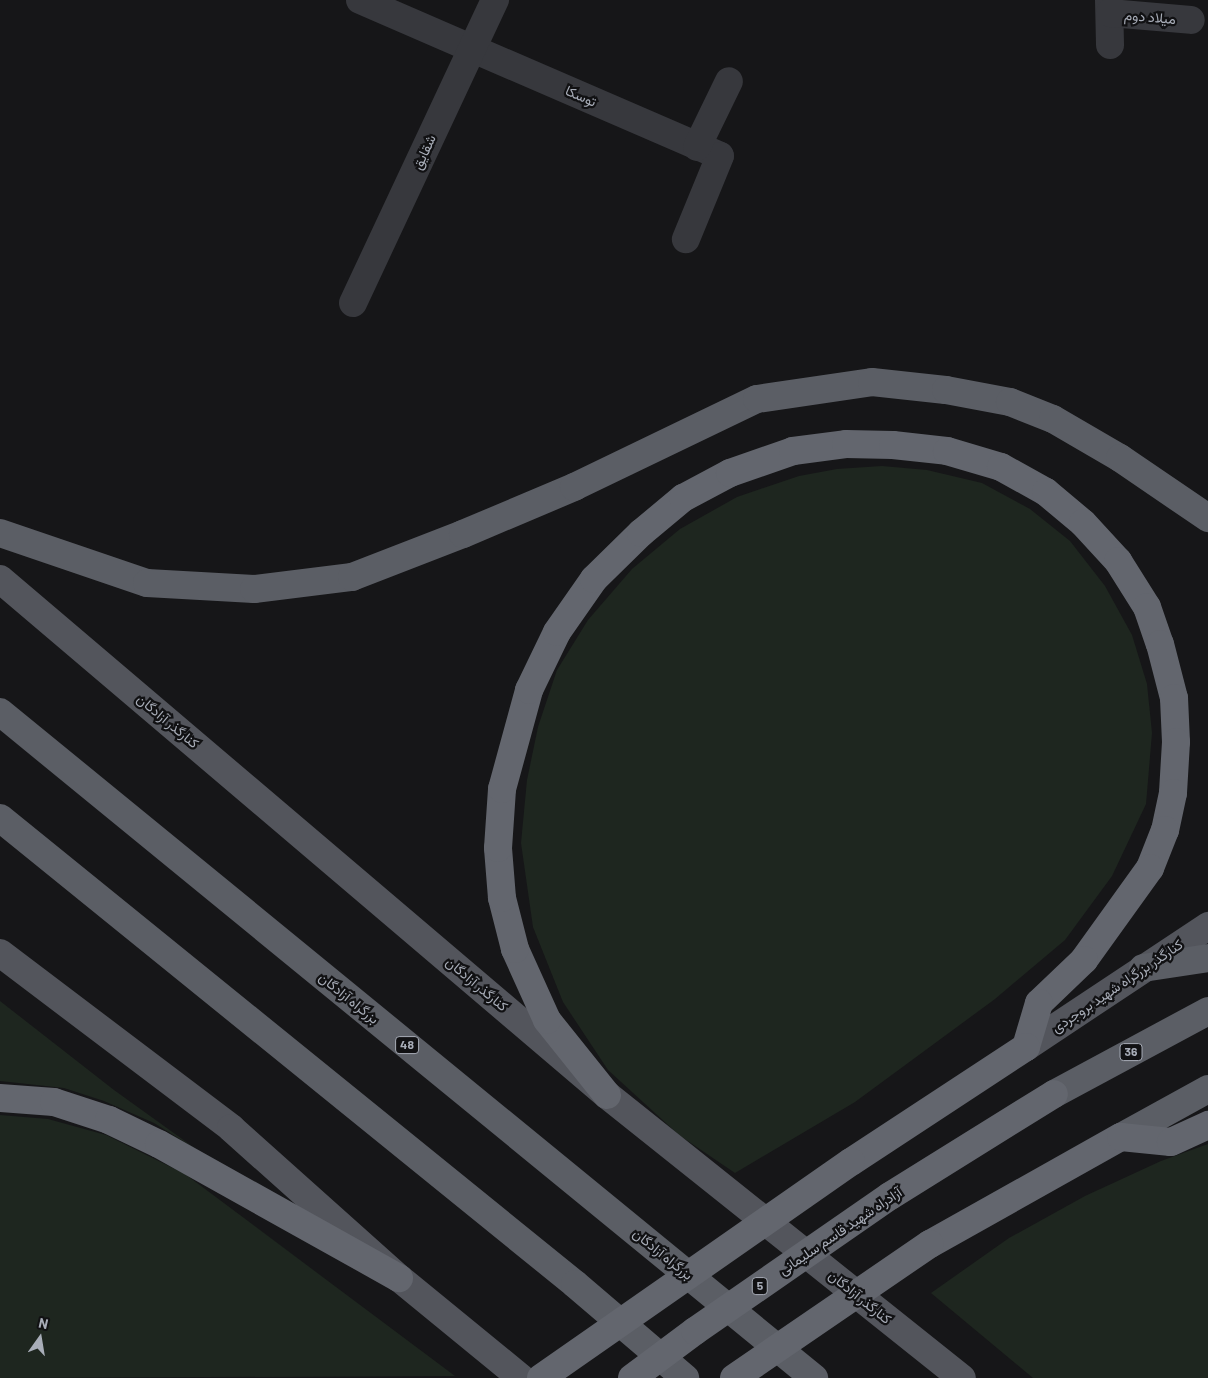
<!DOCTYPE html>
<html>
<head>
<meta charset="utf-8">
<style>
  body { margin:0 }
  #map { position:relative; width:1208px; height:1378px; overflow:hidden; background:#161618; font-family:Barlow,Vazirmatn,sans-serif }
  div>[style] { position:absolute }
  .green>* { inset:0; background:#1e261f }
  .minor>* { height:28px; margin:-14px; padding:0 14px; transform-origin:14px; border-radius:14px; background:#37383d }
  .primary>* { height:28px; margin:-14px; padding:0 14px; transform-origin:14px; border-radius:14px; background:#53555c }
  .trunk>* { height:28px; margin:-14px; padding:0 14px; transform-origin:14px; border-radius:14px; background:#5b5e65 }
  .motorway>* { height:28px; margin:-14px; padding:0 14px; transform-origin:14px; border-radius:14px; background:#63666e }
  .motorway-bridge>* { height:28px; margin:-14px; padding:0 14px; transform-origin:14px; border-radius:14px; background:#63666e }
  span { translate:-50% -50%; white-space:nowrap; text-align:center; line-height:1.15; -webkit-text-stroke:4.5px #111113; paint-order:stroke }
  .shield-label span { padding:1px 4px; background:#111113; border:1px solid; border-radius:4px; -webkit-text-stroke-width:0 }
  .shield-label { font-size:12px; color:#a8adb8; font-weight:700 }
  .street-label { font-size:14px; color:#a8adb8 }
  .north { position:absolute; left:15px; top:1313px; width:50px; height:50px; -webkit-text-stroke:4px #111113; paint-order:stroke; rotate:13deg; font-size:14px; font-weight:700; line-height:20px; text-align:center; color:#a8adb8 }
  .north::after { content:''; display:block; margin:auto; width:18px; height:22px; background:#a8adb8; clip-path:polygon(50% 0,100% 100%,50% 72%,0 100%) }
</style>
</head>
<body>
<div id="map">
  <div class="green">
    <i style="clip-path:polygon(882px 466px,927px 470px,982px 483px,1030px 509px,1070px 541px,1105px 586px,1132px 635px,1147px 684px,1152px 733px,1146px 804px,1112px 876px,1065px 940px,995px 999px,855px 1102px,735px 1173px,679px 1135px,608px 1070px,563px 1002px,533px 927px,521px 843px,527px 780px,538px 727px,557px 670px,588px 620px,632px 569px,680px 529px,737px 497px,799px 476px,837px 469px)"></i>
    <i style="clip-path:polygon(0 1001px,114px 1090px,196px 1149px,154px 1123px,104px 1101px,64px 1088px,0 1081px)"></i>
    <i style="clip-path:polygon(0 1115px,48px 1119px,106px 1135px,185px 1174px,455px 1376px,0 1378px)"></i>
    <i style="clip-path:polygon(1208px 1144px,1208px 1378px,1033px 1378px,931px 1293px,1009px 1238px,1085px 1196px,1161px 1161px)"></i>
  </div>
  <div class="minor">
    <i style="left:360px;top:0;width:392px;rotate:23.4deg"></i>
    <i style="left:720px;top:156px;width:90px;rotate:112.3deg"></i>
    <i style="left:1109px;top:0;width:45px;rotate:88.7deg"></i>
    <i style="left:1110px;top:13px;width:81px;rotate:4.9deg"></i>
    <i style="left:697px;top:147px;width:73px;rotate:-64.1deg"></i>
    <i style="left:353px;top:303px;width:335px;rotate:-64.9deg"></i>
  </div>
  <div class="primary">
    <i style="left:0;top:579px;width:797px;rotate:40.37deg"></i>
    <i style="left:607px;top:1095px;width:454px;rotate:38.6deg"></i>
    <i style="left:0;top:953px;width:290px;rotate:37.1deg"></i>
    <i style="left:231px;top:1128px;width:225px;rotate:41.8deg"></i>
    <i style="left:399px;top:1278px;width:158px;rotate:39.3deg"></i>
    <i style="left:1026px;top:1047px;width:219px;rotate:-33.6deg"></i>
  </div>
  <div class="trunk">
    <i style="left:0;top:533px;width:155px;rotate:18.8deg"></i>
    <i style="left:147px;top:583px;width:107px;rotate:3.2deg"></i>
    <i style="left:254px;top:589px;width:99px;rotate:-7deg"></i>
    <i style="left:352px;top:577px;width:119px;rotate:-21.2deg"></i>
    <i style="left:463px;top:534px;width:121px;rotate:-22.9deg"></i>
    <i style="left:574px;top:487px;width:203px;rotate:-25.7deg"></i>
    <i style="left:757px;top:399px;width:116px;rotate:-8.4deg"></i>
    <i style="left:872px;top:382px;width:74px;rotate:6.2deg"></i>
    <i style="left:946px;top:390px;width:65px;rotate:10.6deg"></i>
    <i style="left:1010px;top:402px;width:46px;rotate:21.6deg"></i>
    <i style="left:1053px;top:419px;width:78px;rotate:30.2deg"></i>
    <i style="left:1120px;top:458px;width:107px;rotate:34.3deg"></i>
    <i style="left:0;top:712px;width:1052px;rotate:39.29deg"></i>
    <i style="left:0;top:818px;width:740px;rotate:39.02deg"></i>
    <i style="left:575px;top:1284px;width:145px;rotate:40.5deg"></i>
    <i style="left:1143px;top:968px;width:66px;rotate:-8.7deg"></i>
    <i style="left:1054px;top:1094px;width:175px;rotate:-28.3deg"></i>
    <i style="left:1121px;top:1137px;width:99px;rotate:-28.9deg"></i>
  </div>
  <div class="motorway">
    <i style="left:607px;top:1095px;width:96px;rotate:-128.7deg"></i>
    <i style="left:547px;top:1020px;width:78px;rotate:-114.3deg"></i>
    <i style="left:515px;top:949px;width:53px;rotate:-104.3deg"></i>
    <i style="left:502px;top:898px;width:50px;rotate:-94.6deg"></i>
    <i style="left:498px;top:848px;width:59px;rotate:-86.1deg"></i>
    <i style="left:502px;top:789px;width:103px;rotate:-74.7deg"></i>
    <i style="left:529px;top:690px;width:64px;rotate:-64.2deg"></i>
    <i style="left:557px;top:632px;width:65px;rotate:-55.1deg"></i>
    <i style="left:594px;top:579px;width:66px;rotate:-44.4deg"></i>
    <i style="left:641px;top:533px;width:55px;rotate:-39.8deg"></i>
    <i style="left:683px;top:498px;width:53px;rotate:-28deg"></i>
    <i style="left:730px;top:473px;width:67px;rotate:-19.2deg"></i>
    <i style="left:793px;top:451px;width:53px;rotate:-7.5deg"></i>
    <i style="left:846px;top:444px;width:47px;rotate:1.2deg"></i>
    <i style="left:893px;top:445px;width:54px;rotate:6.3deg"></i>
    <i style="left:947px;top:451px;width:56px;rotate:16.5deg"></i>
    <i style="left:1001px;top:467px;width:51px;rotate:29.1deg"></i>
    <i style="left:1046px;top:492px;width:48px;rotate:40deg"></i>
    <i style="left:1083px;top:523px;width:52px;rotate:47.4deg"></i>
    <i style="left:1118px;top:561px;width:54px;rotate:57.8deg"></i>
    <i style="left:1147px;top:607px;width:39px;rotate:71deg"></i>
    <i style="left:1160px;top:644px;width:56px;rotate:75.5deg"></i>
    <i style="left:1174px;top:698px;width:44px;rotate:87.4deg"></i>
    <i style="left:1176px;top:742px;width:51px;rotate:93.4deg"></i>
    <i style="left:1173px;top:793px;width:38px;rotate:102deg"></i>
    <i style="left:1165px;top:830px;width:41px;rotate:111.5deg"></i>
    <i style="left:1150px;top:868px;width:113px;rotate:125.7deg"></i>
    <i style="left:1084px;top:960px;width:62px;rotate:136.3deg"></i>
    <i style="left:1039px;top:1003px;width:46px;rotate:106.5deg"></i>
    <i style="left:1026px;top:1047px;width:209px;rotate:146.7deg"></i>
    <i style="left:0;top:1098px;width:54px;rotate:4.2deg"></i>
    <i style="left:54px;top:1102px;width:58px;rotate:18.1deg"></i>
    <i style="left:109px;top:1120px;width:55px;rotate:25.6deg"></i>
    <i style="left:159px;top:1144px;width:275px;rotate:29.2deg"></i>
    <i style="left:890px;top:1196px;width:193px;rotate:-31.9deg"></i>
    <i style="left:930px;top:1244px;width:219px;rotate:-29.3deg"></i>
    <i style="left:1121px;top:1137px;width:50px;rotate:5.7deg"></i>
    <i style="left:1171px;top:1142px;width:41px;rotate:-24.7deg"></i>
  </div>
  <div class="motorway-bridge">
    <i style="left:541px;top:1378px;width:378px;rotate:-34.9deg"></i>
    <i style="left:632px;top:1378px;width:79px;rotate:-36.7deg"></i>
    <i style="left:695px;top:1331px;width:237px;rotate:-34.7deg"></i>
    <i style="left:734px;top:1378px;width:237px;rotate:-34.4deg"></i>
  </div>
  <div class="shield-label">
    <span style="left:407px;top:1045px">48</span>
    <span style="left:1131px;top:1052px">36</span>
    <span style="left:760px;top:1286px">5</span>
  </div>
  <div class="street-label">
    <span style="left:1150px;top:17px;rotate:5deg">میلاد دوم</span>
    <span style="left:581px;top:96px;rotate:24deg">توسکا</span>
    <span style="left:424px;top:152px;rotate:-65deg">شقایق</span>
    <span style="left:168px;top:721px;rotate:40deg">کنارگذر آزادگان</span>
    <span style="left:477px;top:984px;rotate:40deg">کنارگذر آزادگان</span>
    <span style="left:1117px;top:986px;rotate:-34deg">کنارگذر بزرگراه شهید بروجردی</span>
    <span style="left:349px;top:998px;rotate:39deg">بزرگراه آزادگان</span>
    <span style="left:840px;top:1231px;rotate:-34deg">آزادراه شهید قاسم سلیمانی</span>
    <span style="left:663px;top:1254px;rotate:39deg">بزرگراه آزادگان</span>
    <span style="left:860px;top:1297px;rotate:39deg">کنارگذر آزادگان</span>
  </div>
  <div class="north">N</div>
</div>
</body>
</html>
